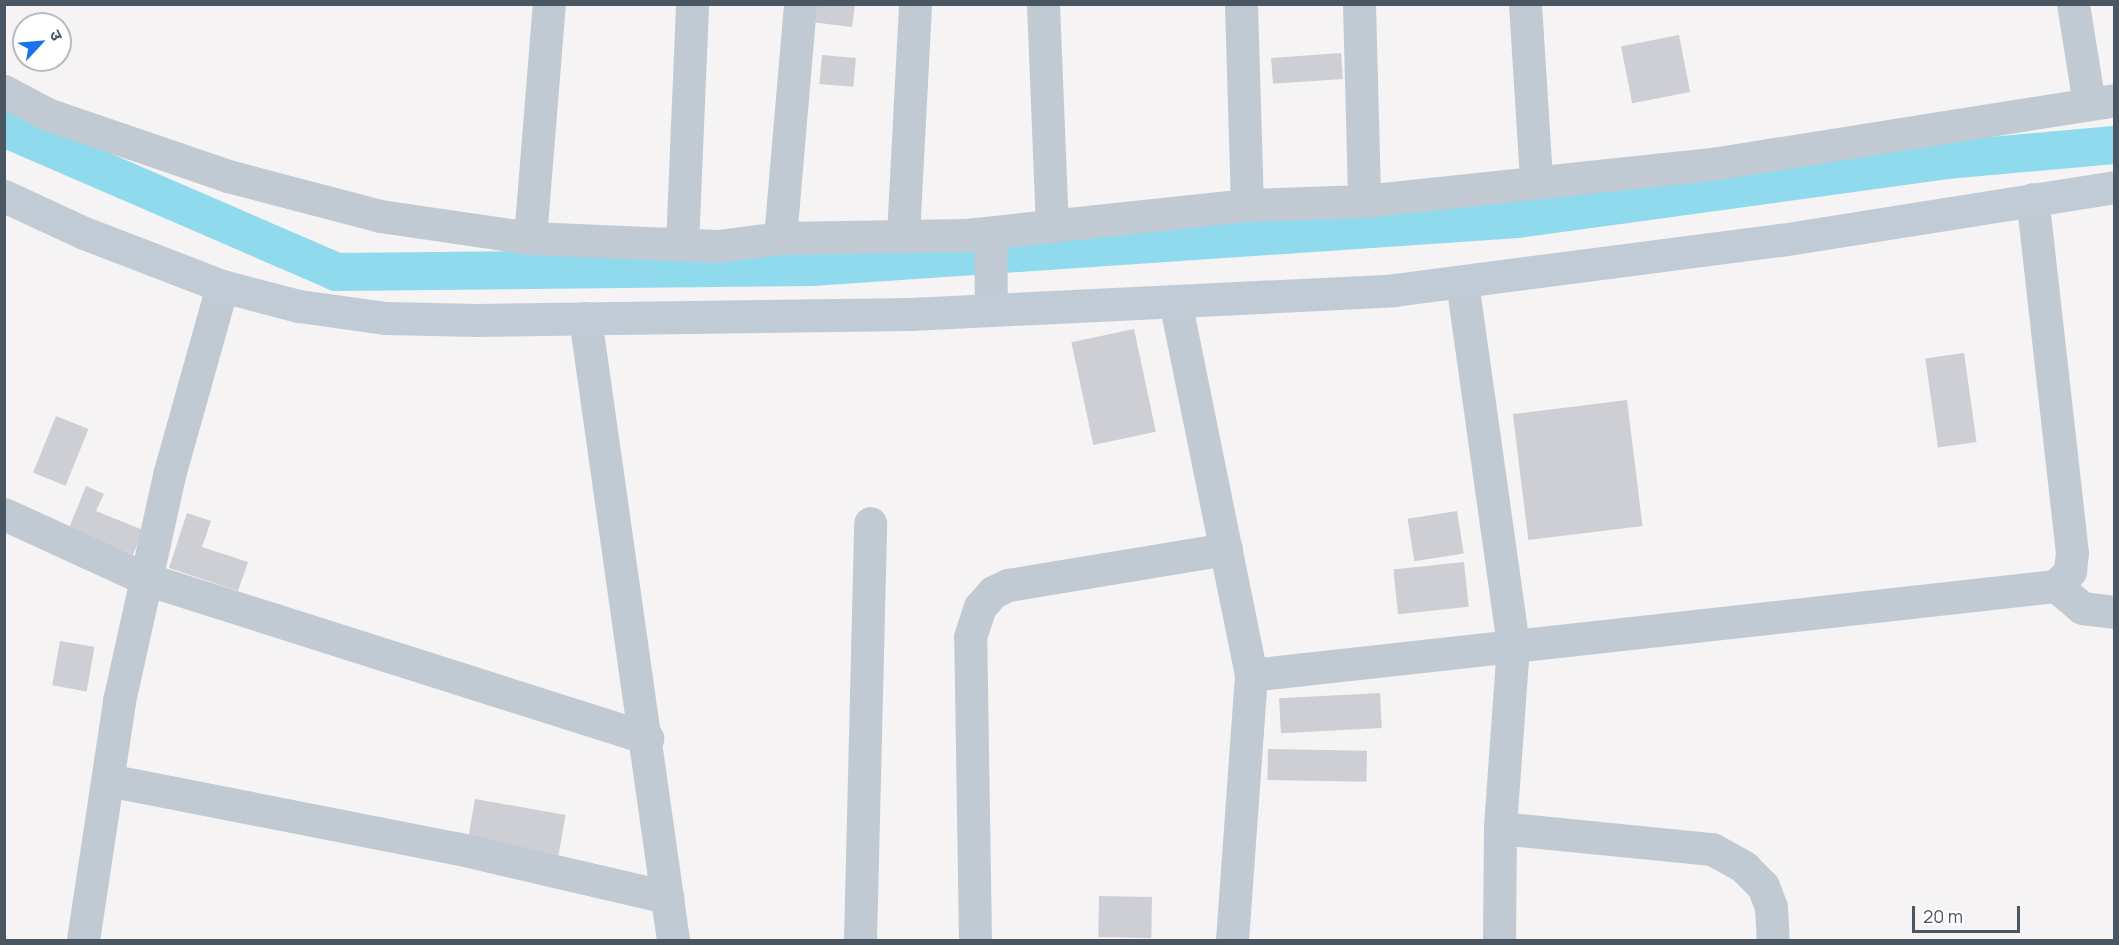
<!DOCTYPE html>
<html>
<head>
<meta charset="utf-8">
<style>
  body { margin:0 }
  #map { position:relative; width:2119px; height:945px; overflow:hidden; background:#f5f3f3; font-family:Manrope,"Noto Sans Devanagari",sans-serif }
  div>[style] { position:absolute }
  .canal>* { height:38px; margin:-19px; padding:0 19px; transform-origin:19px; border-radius:19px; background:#90daee }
  .building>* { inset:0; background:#cdcfd5; transform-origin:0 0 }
  .street>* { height:33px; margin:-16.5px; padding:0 16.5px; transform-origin:16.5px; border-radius:16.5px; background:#c1cad2 }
  .secondary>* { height:33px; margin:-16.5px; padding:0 16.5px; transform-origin:16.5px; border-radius:16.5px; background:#c1cbd6 }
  span { translate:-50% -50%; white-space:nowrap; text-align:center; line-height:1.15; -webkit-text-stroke:6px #fff; paint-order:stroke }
  .frame { position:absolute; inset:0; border:6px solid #4a5661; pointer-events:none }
  .north { position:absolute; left:12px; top:12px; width:60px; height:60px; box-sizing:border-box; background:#fff; border:2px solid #b7bbc0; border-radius:50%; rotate:64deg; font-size:16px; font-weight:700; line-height:24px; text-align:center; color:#4a5661 }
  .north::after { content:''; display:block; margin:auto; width:21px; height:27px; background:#1a73e8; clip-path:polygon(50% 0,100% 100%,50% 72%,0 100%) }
  .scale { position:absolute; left:1912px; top:906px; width:108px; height:27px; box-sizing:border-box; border:3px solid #4a5661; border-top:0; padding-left:8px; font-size:18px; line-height:21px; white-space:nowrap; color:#4a5661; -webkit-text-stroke:4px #fff; paint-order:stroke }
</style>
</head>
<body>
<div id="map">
  <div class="canal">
    <i style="left:4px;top:128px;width:362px;rotate:23.4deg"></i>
    <i style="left:336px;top:272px;width:476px;rotate:-0.6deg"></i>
    <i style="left:812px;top:267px;width:707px;rotate:-3.89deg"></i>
    <i style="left:1517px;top:219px;width:433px;rotate:-7.8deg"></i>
    <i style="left:1946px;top:160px;width:169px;rotate:-5.1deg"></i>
  </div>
  <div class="building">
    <i style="clip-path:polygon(813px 4px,855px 4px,852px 27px,811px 22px)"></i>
    <i style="left:1679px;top:35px;width:58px;height:59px;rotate:79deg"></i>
    <i style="left:1341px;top:53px;width:26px;height:70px;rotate:86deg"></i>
    <i style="left:822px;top:55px;width:34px;height:29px;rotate:5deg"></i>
    <i style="left:1134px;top:329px;width:105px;height:64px;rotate:78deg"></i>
    <i style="left:1964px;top:353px;width:90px;height:39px;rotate:82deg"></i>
    <i style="left:1627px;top:400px;width:127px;height:115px;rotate:83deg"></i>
    <i style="left:56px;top:416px;width:35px;height:61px;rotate:22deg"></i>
    <i style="clip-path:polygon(86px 486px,104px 494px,96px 511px,143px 530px,133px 555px,69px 528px)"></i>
    <i style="left:1457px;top:511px;width:43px;height:50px;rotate:81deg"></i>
    <i style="clip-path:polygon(187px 513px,211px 521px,202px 547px,248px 562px,238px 591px,169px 568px)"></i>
    <i style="left:1464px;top:562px;width:45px;height:71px;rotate:84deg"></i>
    <i style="left:60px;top:641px;width:35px;height:45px;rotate:10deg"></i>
    <i style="left:1380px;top:693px;width:35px;height:101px;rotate:87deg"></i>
    <i style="left:1268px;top:749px;width:99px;height:31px;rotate:1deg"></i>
    <i style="left:475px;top:799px;width:92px;height:41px;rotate:10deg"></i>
    <i style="left:1099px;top:896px;width:53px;height:41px;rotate:1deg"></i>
  </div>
  <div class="street">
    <i style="left:1043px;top:4px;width:222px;rotate:87.7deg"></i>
    <i style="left:1241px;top:4px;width:201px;rotate:88.3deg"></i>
    <i style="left:1359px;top:4px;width:197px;rotate:88.5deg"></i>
    <i style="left:1525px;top:4px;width:176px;rotate:86.4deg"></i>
    <i style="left:2073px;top:4px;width:101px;rotate:80.9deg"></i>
    <i style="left:4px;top:91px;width:49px;rotate:28.1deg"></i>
    <i style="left:47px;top:114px;width:191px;rotate:18.9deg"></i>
    <i style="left:228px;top:176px;width:157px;rotate:14.7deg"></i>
    <i style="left:380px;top:216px;width:152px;rotate:8.3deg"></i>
    <i style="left:530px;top:238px;width:188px;rotate:2.4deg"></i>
    <i style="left:718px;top:246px;width:63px;rotate:-7.4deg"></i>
    <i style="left:780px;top:238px;width:186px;rotate:-0.9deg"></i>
    <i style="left:966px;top:235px;width:283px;rotate:-6.1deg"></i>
    <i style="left:1247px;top:205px;width:117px;rotate:-2deg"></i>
    <i style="left:1364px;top:201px;width:350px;rotate:-6.1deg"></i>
    <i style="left:1712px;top:164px;width:407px;rotate:-9deg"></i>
    <i style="left:990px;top:233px;width:75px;rotate:89.2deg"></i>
    <i style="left:903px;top:235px;width:231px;rotate:-87deg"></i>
    <i style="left:530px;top:238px;width:235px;rotate:-85.4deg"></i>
    <i style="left:780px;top:238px;width:235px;rotate:-85.1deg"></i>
    <i style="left:682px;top:245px;width:241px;rotate:-87.6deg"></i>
    <i style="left:1462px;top:282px;width:367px;rotate:82deg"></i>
    <i style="left:1513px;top:645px;width:183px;rotate:94.1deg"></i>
    <i style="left:1500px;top:828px;width:112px;rotate:90.5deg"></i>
    <i style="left:1175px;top:301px;width:382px;rotate:78.5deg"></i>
    <i style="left:1251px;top:675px;width:266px;rotate:94.1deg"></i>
    <i style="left:585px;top:318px;width:628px;rotate:81.95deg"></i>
    <i style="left:4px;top:514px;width:156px;rotate:24.6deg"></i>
    <i style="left:146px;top:579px;width:526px;rotate:17.61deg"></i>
    <i style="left:2056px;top:586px;width:34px;rotate:40deg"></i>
    <i style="left:2082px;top:608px;width:32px;rotate:7deg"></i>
    <i style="left:1251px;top:675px;width:810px;rotate:-6.31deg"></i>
    <i style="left:2056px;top:586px;width:21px;rotate:-47deg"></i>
    <i style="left:2070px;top:571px;width:18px;rotate:-84deg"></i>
    <i style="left:2072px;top:553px;width:356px;rotate:-96.4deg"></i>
    <i style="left:108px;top:780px;width:355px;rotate:11.1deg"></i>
    <i style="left:456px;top:848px;width:217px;rotate:13.1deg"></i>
    <i style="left:1500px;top:828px;width:213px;rotate:5.7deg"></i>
    <i style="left:1712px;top:849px;width:37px;rotate:29deg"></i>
    <i style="left:1744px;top:867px;width:27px;rotate:45deg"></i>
    <i style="left:1763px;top:886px;width:22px;rotate:69deg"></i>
    <i style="left:1771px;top:907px;width:33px;rotate:87deg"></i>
    <i style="left:83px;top:940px;width:242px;rotate:-81.4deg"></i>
    <i style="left:119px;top:701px;width:231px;rotate:-77.5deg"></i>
    <i style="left:169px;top:475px;width:196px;rotate:-74.3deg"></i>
    <i style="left:860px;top:940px;width:417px;rotate:-88.6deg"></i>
    <i style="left:975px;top:940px;width:303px;rotate:-90.9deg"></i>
    <i style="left:970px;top:637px;width:32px;rotate:-72deg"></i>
    <i style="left:980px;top:607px;width:20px;rotate:-49deg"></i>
    <i style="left:993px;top:592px;width:17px;rotate:-25deg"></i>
    <i style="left:1008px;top:585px;width:221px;rotate:-9.4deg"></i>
  </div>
  <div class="secondary">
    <i style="left:4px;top:196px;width:88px;rotate:24.8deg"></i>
    <i style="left:84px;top:233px;width:148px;rotate:21deg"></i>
    <i style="left:222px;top:286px;width:80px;rotate:14.6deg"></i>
    <i style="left:299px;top:306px;width:88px;rotate:7.9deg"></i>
    <i style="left:386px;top:318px;width:91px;rotate:1.3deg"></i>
    <i style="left:477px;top:320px;width:434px;rotate:-0.8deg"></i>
    <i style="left:911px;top:314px;width:484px;rotate:-2.8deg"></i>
    <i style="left:1394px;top:290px;width:390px;rotate:-7.4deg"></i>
    <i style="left:1781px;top:240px;width:337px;rotate:-9deg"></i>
  </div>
  <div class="frame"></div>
  <div class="north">उ</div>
  <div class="scale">20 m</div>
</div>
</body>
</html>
